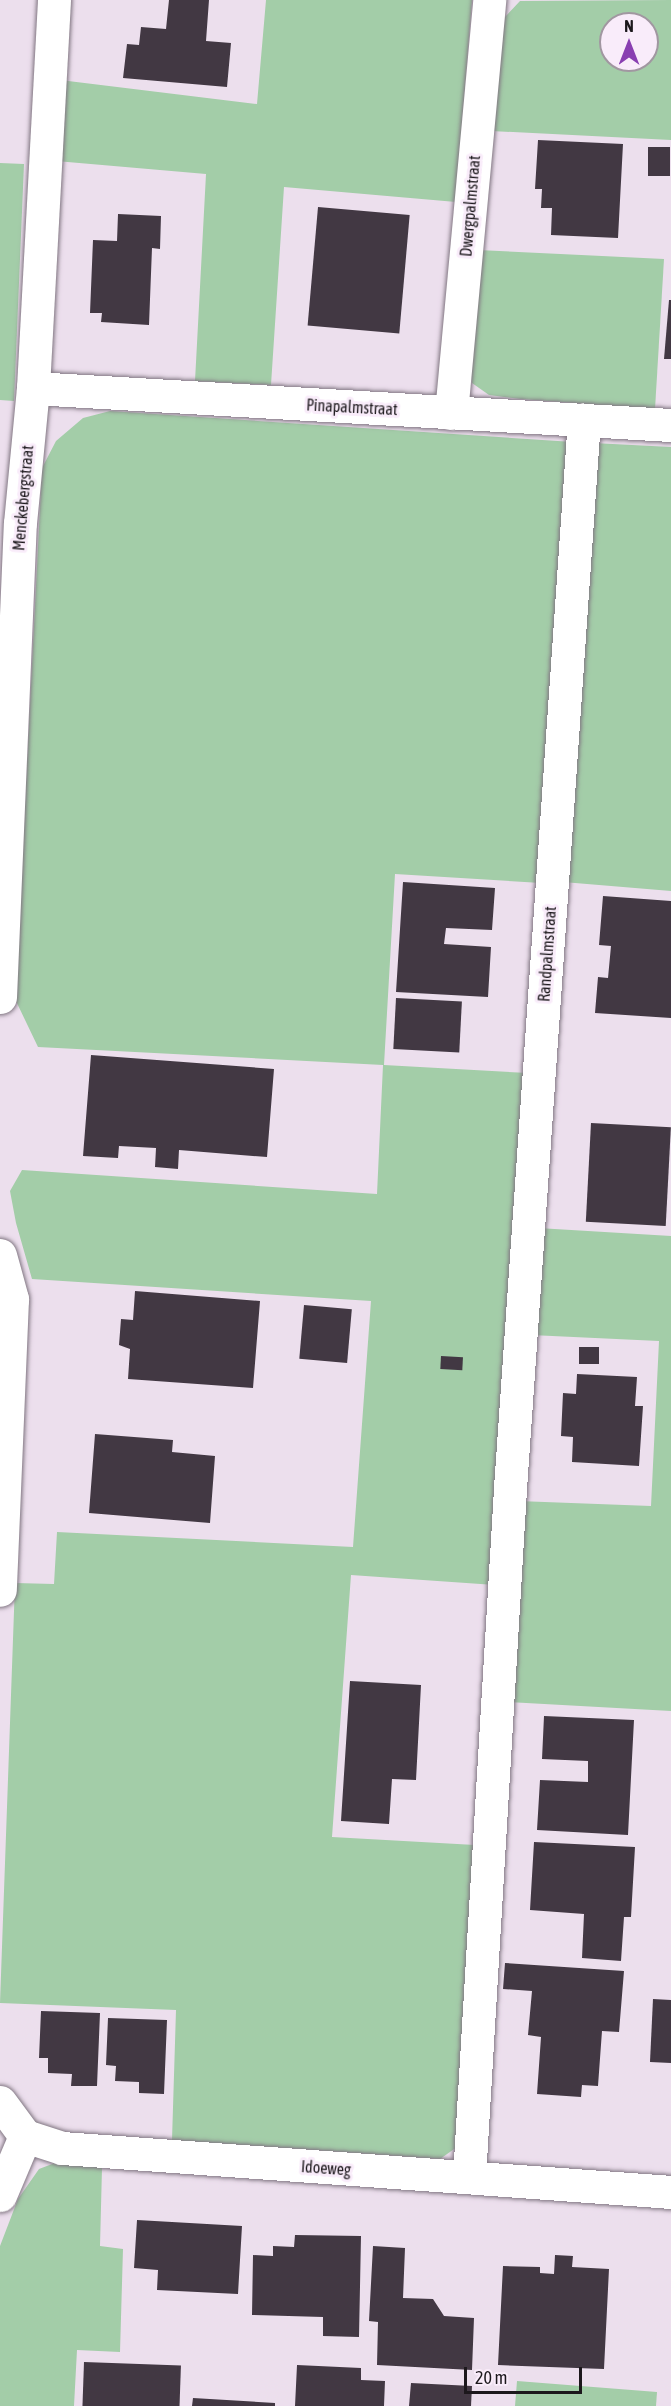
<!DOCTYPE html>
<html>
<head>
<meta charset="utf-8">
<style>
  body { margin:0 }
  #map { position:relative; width:671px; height:2406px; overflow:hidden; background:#ecdfed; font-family:"Asap Condensed",sans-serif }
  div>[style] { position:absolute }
  .green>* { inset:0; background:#a3cda8 }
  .building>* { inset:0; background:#423843; transform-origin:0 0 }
  .roads { filter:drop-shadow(0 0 2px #817682) drop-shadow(0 0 2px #817682) }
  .minor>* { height:33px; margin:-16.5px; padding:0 16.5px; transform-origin:16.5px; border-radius:16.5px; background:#fff }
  span { translate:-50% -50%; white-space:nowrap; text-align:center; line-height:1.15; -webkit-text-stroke:6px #f9ecfa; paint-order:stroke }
  .street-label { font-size:16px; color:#1c181c }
  .north { position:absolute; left:599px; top:12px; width:60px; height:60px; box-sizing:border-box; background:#f9ecfa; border:2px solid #a197a1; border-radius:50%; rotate:0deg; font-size:16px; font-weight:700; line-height:24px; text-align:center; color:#1c181c }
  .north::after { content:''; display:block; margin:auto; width:21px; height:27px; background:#893fb1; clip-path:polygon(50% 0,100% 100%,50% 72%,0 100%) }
  .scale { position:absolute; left:464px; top:2367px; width:118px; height:27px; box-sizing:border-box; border:3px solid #1c181c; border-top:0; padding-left:8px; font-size:18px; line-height:21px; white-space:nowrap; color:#1c181c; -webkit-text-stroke:4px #f9ecfa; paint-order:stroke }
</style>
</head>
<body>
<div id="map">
  <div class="green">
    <i style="clip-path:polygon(266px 0,472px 0,456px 202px,284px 187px,271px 385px,195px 381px,206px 174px,56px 161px,60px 80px,257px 104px)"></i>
    <i style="clip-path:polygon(evenodd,671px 0,671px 140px,491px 131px,498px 41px,505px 17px,520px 1px,671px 0,611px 24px,647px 24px,647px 60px,611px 60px,611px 24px)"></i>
    <i style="clip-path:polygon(0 163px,24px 164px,14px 401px,0 400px)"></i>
    <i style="clip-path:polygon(478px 250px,664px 259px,655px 409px,521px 399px,489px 395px,472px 383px,469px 363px)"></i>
    <i style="clip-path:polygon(110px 411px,573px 442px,541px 883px,395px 874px,384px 1065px,528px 1073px,495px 1585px,351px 1575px,332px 1837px,475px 1845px,457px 2147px,440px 2159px,172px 2140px,176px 2010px,0 2003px,15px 1583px,54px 1584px,57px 1532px,353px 1547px,371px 1301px,32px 1279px,16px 1223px,10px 1191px,22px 1170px,377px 1194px,383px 1065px,38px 1047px,15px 999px,42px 468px,56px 441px,83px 418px)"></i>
    <i style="clip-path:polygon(593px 443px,671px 447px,671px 891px,563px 882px)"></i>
    <i style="clip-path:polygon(538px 1228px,671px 1236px,671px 1711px,507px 1702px,518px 1501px,651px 1506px,659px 1341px,531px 1335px)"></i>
    <i style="clip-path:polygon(60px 2161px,102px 2168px,100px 2246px,123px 2249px,120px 2352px,77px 2350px,74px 2406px,0 2406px,0 2246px,18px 2199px,39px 2169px)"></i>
    <i style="clip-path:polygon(517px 2381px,657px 2392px,656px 2406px,515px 2406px)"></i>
  </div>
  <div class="building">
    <i style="clip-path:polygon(169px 0,209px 0,206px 41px,231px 43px,227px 87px,123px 78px,127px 44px,139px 45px,141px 27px,166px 29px)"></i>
    <i style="clip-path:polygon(538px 140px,623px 144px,618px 238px,551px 235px,552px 208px,541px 208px,542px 189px,535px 189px)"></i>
    <i style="left:648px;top:147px;width:22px;height:29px"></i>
    <i style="left:318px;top:207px;width:92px;height:119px;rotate:5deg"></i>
    <i style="clip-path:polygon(118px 214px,161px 216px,160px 249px,152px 248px,149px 325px,101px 322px,102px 313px,90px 313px,93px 240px,117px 241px)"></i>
    <i style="clip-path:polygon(669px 300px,671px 300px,671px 359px,664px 359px)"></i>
    <i style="clip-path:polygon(403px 882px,495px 888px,492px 930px,446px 928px,444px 944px,491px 947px,488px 997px,396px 992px)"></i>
    <i style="clip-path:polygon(603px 896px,671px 901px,671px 1018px,595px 1013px,598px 977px,608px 978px,611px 946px,599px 945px)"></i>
    <i style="left:396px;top:998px;width:66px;height:51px;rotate:3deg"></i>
    <i style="clip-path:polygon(91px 1055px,274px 1069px,267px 1157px,179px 1150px,178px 1169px,155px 1167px,156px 1148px,119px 1146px,118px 1158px,83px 1156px)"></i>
    <i style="left:591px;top:1123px;width:80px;height:99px;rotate:3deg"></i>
    <i style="clip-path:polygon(135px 1291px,260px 1301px,253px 1388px,128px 1379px,130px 1349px,119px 1345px,121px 1319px,133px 1320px)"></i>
    <i style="left:304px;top:1305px;width:48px;height:54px;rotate:5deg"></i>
    <i style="left:579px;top:1347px;width:20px;height:17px"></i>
    <i style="left:441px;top:1356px;width:22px;height:13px;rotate:3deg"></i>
    <i style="clip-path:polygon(577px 1374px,637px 1377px,635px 1406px,643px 1406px,639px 1466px,572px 1462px,573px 1437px,561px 1436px,563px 1393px,576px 1394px)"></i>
    <i style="clip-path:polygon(95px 1434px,173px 1440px,172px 1452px,215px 1456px,210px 1523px,89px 1513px)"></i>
    <i style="clip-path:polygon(350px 1681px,421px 1685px,416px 1780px,392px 1779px,389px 1824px,341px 1821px)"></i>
    <i style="clip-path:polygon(544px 1716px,634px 1720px,628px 1835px,537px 1830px,540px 1780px,588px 1782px,588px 1761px,542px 1759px)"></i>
    <i style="clip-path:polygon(534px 1842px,635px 1847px,631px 1917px,624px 1917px,621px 1961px,582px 1958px,584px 1914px,530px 1910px)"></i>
    <i style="clip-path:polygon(505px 1963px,624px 1971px,619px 2032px,602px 2031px,598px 2086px,582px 2085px,581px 2097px,537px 2094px,541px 2037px,528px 2035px,532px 1991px,503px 1989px)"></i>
    <i style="clip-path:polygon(653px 1999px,671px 2000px,671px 2063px,650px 2062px)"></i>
    <i style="clip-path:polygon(41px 2011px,100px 2013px,97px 2086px,71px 2086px,72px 2074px,48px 2073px,48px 2058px,39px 2058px)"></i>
    <i style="clip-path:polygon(108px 2018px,167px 2020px,164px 2094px,139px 2093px,139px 2082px,115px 2081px,116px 2066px,106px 2065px)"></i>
    <i style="clip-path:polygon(137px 2220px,242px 2226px,238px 2294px,157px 2290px,158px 2270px,134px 2268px)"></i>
    <i style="clip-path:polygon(295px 2235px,361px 2236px,359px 2337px,323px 2336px,323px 2317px,252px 2315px,253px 2255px,273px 2256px,273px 2246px,294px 2247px)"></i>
    <i style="clip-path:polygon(373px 2246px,405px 2248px,403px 2298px,433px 2299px,444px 2316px,474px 2318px,472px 2370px,377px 2365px,378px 2322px,369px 2321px)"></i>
    <i style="clip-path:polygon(555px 2255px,573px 2256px,572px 2267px,609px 2269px,604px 2369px,498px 2365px,503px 2266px,540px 2267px,540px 2273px,554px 2274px)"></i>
    <i style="left:84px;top:2362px;width:97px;height:44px;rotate:2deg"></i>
    <i style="clip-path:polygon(297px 2365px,361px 2368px,361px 2380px,385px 2381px,384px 2406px,295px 2406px)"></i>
    <i style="clip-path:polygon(411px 2383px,472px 2386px,471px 2406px,409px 2406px)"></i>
    <i style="clip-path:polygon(193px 2398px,275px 2403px,275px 2406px,192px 2406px)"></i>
  </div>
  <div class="roads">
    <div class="minor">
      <i style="left:33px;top:388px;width:639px;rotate:3.32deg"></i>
      <i style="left:451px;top:413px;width:415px;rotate:-84.7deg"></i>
      <i style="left:0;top:997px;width:474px;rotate:-87.6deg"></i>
      <i style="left:20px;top:523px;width:136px;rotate:-84.5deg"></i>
      <i style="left:33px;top:388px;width:389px;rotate:-86.9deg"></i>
      <i style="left:0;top:1255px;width:46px;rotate:74.7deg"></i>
      <i style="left:12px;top:1299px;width:291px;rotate:92.4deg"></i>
      <i style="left:0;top:2102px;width:42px;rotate:53.7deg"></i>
      <i style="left:25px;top:2136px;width:39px;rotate:18deg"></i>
      <i style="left:62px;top:2148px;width:611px;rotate:4.13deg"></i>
      <i style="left:469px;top:2177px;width:690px;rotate:-86.59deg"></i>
      <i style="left:510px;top:1488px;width:1071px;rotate:-86.04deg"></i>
      <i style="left:0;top:2195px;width:64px;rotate:-67deg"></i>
    </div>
  </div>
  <div class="street-label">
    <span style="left:470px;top:206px;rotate:-85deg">Dwergpalmstraat</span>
    <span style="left:352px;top:407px;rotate:3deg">Pinapalmstraat</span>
    <span style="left:23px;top:498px;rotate:-85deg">Menckebergstraat</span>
    <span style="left:547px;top:954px;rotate:-86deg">Randpalmstraat</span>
    <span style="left:326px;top:2168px;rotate:4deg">Idoeweg</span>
  </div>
  <div class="north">N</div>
  <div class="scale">20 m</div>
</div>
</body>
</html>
